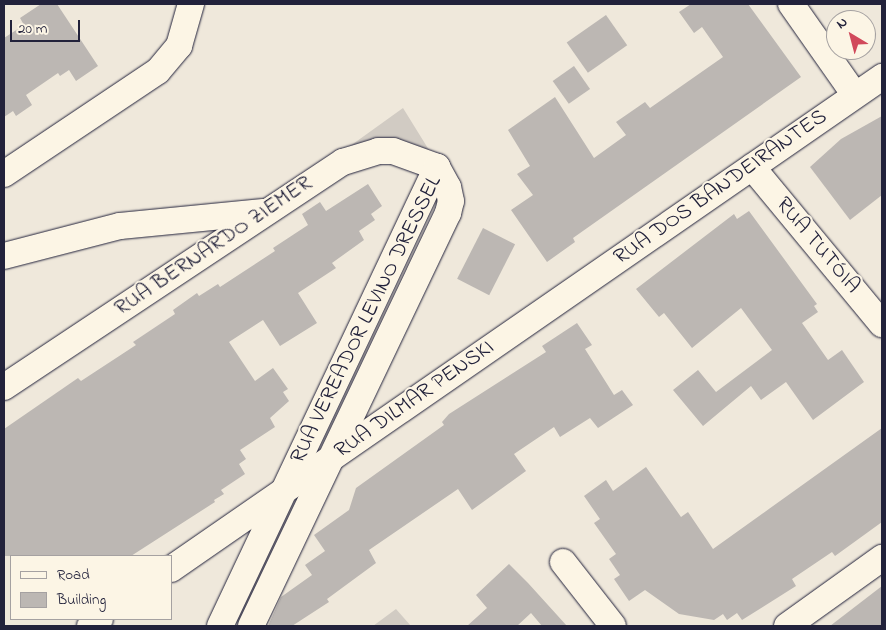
<!DOCTYPE html>
<html>
<head>
<meta charset="utf-8">
<style>
  body { margin:0 }
  #map { position:relative; width:886px; height:630px; overflow:hidden; background:#efe8db; font-family:"Indie Flower",sans-serif }
  div>[style] { position:absolute }
  .green>* { inset:0; background:#d1cbc3 }
  .building>* { inset:0; background:#bcb7b3; transform-origin:0 0 }
  .roads { filter:drop-shadow(0 0 1px #22223b) drop-shadow(0 0 1px #22223b) }
  .minor>* { height:26px; margin:-13px; padding:0 13px; transform-origin:13px; border-radius:13px; background:#fcf5e5 }
  span { translate:-50% -50%; white-space:nowrap; text-align:center; line-height:1.15; -webkit-text-stroke:4px #fcf5e5; paint-order:stroke }
  .street-label { font-size:22px; color:#22223b }
  .frame { position:absolute; inset:0; border:5px solid #22223b; pointer-events:none }
  .legend { position:absolute; left:10px; top:555px; width:162px; height:65px; box-sizing:border-box; background:#fcf5e5; border:1px solid #a5a1a1; margin:0; padding:6px 9px; list-style:none; font-size:15px; color:#22223b }
  .legend li { display:flex; align-items:center; gap:10px; height:25px }
  .legend b { width:25px; border:1px solid #a5a1a1 }
  .north { position:absolute; left:826px; top:10px; width:50px; height:50px; box-sizing:border-box; background:#fcf5e5; border:1px solid #a5a1a1; border-radius:50%; rotate:323deg; font-size:14px; font-weight:700; line-height:20px; text-align:center; color:#22223b }
  .north::after { content:''; display:block; margin:auto; width:18px; height:22px; background:#d1495b; clip-path:polygon(50% 0,100% 100%,50% 72%,0 100%) }
  .scale { position:absolute; left:10px; top:20px; width:70px; height:22px; box-sizing:border-box; border:2px solid #22223b; border-top:0; padding-left:6px; font-size:15px; line-height:18px; white-space:nowrap; color:#22223b; -webkit-text-stroke:4px #fcf5e5; paint-order:stroke }
</style>
</head>
<body>
<div id="map">
  <div class="green">
    <i style="clip-path:polygon(403px 108px,429px 150px,388px 139px,339px 154px)"></i>
    <i style="clip-path:polygon(396px 609px,411px 626px,373px 626px)"></i>
  </div>
  <div class="building">
    <i style="clip-path:polygon(41px 4px,57px 4px,98px 66px,76px 81px,69px 70px,60px 76px,58px 73px,26px 95px,32px 105px,16px 116px,13px 111px,4px 117px,4px 38px,24px 25px,20px 18px)"></i>
    <i style="clip-path:polygon(691px 4px,748px 4px,801px 77px,573px 238px,575px 242px,547px 262px,511px 210px,533px 195px,517px 174px,530px 166px,508px 130px,555px 97px,594px 158px,626px 135px,616px 122px,645px 102px,650px 108px,723px 57px,702px 27px,694px 33px,679px 12px)"></i>
    <i style="left:606px;top:15px;width:37px;height:48px;rotate:55deg"></i>
    <i style="left:574px;top:66px;width:28px;height:26px;rotate:55deg"></i>
    <i style="clip-path:polygon(882px 116px,882px 195px,850px 220px,810px 167px,841px 139px)"></i>
    <i style="clip-path:polygon(368px 184px,382px 206px,371px 214px,375px 220px,359px 231px,364px 240px,332px 263px,336px 268px,298px 293px,317px 323px,280px 346px,263px 320px,229px 342px,255px 381px,273px 368px,288px 389px,283px 392px,289px 401px,270px 418px,275px 427px,240px 450px,246px 459px,239px 464px,245px 474px,221px 490px,224px 494px,214px 500px,215px 502px,131px 556px,4px 556px,4px 429px,78px 378px,81px 381px,136px 345px,133px 342px,175px 314px,173px 310px,197px 293px,199px 296px,218px 284px,220px 287px,275px 251px,273px 248px,308px 225px,302px 214px,320px 202px,326px 211px)"></i>
    <i style="clip-path:polygon(749px 211px,817px 304px,814px 306px,818px 312px,802px 323px,828px 360px,842px 350px,864px 382px,813px 420px,786px 382px,761px 400px,751px 386px,703px 426px,673px 390px,698px 370px,716px 392px,772px 350px,741px 308px,692px 348px,664px 313px,659px 317px,636px 289px,734px 214px,737px 219px)"></i>
    <i style="left:483px;top:228px;width:36px;height:57px;rotate:27deg"></i>
    <i style="clip-path:polygon(577px 323px,592px 345px,585px 349px,614px 395px,622px 390px,633px 405px,598px 428px,590px 418px,560px 437px,554px 427px,514px 454px,526px 471px,472px 510px,458px 489px,369px 550px,376px 563px,327px 599px,329px 602px,292px 626px,268px 626px,281px 597px,312px 575px,305px 565px,325px 551px,314px 535px,349px 510px,356px 488px,444px 425px,442px 422px,449px 414px,546px 352px,542px 346px)"></i>
    <i style="clip-path:polygon(882px 428px,882px 522px,835px 556px,832px 552px,792px 579px,796px 586px,742px 620px,737px 613px,727px 620px,723px 614px,714px 620px,679px 614px,645px 590px,629px 601px,614px 579px,620px 575px,609px 559px,616px 554px,594px 523px,600px 519px,584px 496px,606px 480px,613px 491px,646px 467px,681px 517px,688px 512px,713px 549px)"></i>
    <i style="clip-path:polygon(509px 564px,528px 583px,567px 626px,542px 626px,531px 613px,517px 626px,467px 626px,487px 608px,476px 595px)"></i>
    <i style="clip-path:polygon(882px 586px,882px 626px,830px 626px)"></i>
  </div>
  <div class="roads">
    <div class="minor">
      <i style="left:791px;top:4px;width:111px;rotate:54.9deg"></i>
      <i style="left:752px;top:167px;width:204px;rotate:50.4deg"></i>
      <i style="left:4px;top:174px;width:185px;rotate:-33.8deg"></i>
      <i style="left:158px;top:71px;width:33px;rotate:-50deg"></i>
      <i style="left:179px;top:46px;width:44px;rotate:-74.1deg"></i>
      <i style="left:4px;top:256px;width:120px;rotate:-14.5deg"></i>
      <i style="left:120px;top:226px;width:144px;rotate:-5.6deg"></i>
      <i style="left:4px;top:387px;width:407px;rotate:-33.6deg"></i>
      <i style="left:343px;top:162px;width:37px;rotate:-17deg"></i>
      <i style="left:378px;top:151px;width:15px"></i>
      <i style="left:393px;top:151px;width:47px;rotate:20deg"></i>
      <i style="left:563px;top:562px;width:81px;rotate:52deg"></i>
      <i style="left:171px;top:569px;width:865px;rotate:-34.68deg"></i>
      <i style="left:90px;top:626px;width:12px;rotate:-35deg"></i>
      <i style="left:220px;top:626px;width:508px;rotate:-64.7deg"></i>
      <i style="left:251px;top:626px;width:458px;rotate:-64.5deg"></i>
      <i style="left:448px;top:213px;width:12px;rotate:-76deg"></i>
      <i style="left:451px;top:201px;width:14px;rotate:-102deg"></i>
      <i style="left:448px;top:187px;width:23px;rotate:-119deg"></i>
      <i style="left:787px;top:626px;width:117px;rotate:-35.6deg"></i>
    </div>
  </div>
  <div class="street-label">
    <span style="left:721px;top:188px;rotate:-35deg">RUA DOS BANDEIRANTES</span>
    <span style="left:817px;top:246px;rotate:50deg">RUA TUTÓIA</span>
    <span style="left:214px;top:247px;rotate:-34deg">RUA BERNARDO ZIEMER</span>
    <span style="left:367px;top:320px;rotate:-64deg">RUA VEREADOR LEVINO DRESSEL</span>
    <span style="left:415px;top:400px;rotate:-35deg">RUA DILMAR PENSKI</span>
  </div>
  <div class="frame"></div>
  <ul class="legend">
  <li><b style="height:6px;background:#fcf5e5"></b>Road</li>
  <li><b style="height:14px;background:#bcb7b3"></b>Building</li>
  </ul>
  <div class="north">N</div>
  <div class="scale">20 m</div>
</div>
</body>
</html>
